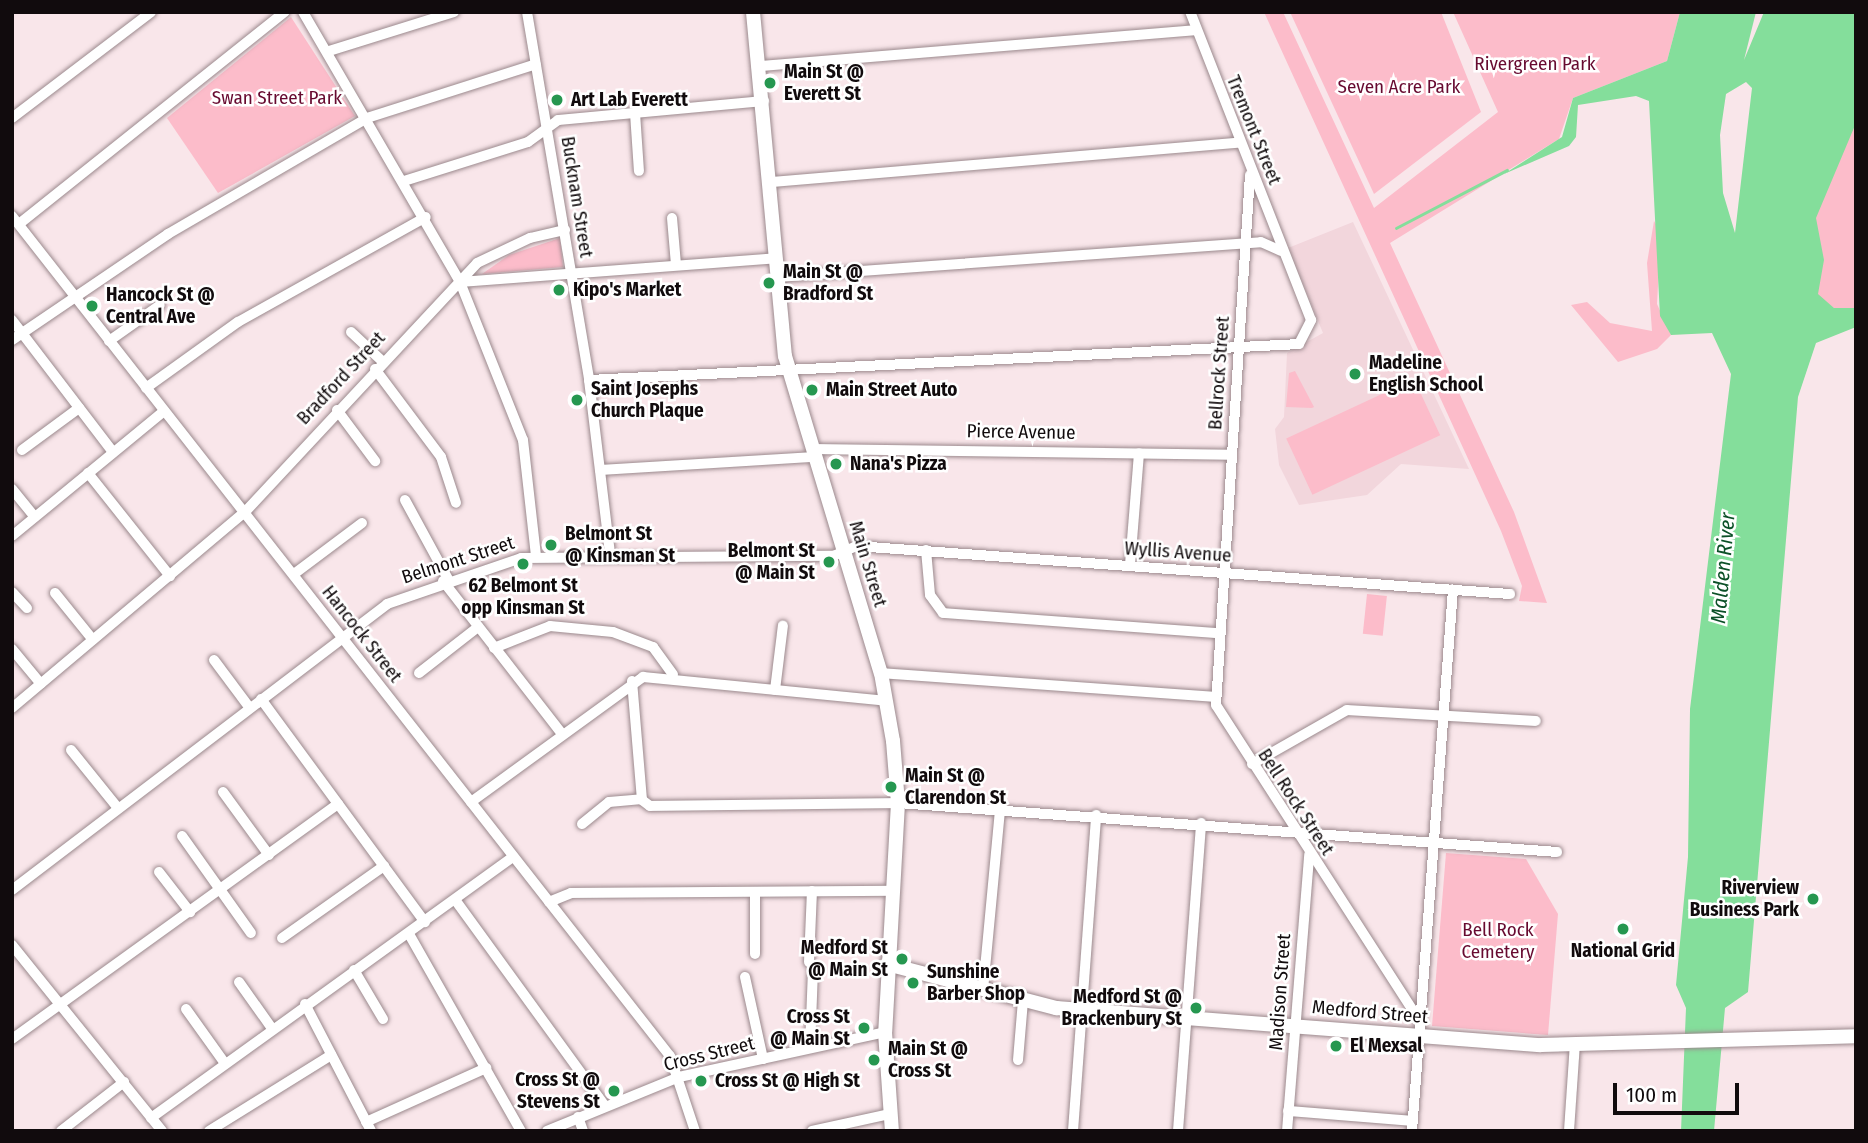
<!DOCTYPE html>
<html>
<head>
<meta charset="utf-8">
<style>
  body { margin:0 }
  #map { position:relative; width:1868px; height:1143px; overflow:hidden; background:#f9e6ea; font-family:"Fira Sans Condensed",sans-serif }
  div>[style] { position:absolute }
  .built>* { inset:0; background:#f2d6dc }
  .green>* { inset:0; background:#fcbcca; transform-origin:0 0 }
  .water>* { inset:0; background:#84de9b }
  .stream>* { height:2.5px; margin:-1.25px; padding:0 1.25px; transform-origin:1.25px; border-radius:1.25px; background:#84de9b }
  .roads { filter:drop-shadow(0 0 2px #9b898d) drop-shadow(0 0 2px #9b898d) }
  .minor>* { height:10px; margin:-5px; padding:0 5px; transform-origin:5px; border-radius:5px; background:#fff }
  .major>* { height:14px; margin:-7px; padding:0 7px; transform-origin:7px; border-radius:7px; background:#fff }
  .dots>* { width:19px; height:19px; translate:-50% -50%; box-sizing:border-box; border:4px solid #fff; border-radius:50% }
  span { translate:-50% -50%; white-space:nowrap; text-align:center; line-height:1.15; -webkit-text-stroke:5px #fff; paint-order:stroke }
  .park-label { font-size:19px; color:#670a30 }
  .poi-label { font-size:19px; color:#110b0d; font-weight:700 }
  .left { translate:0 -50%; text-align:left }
  .right { translate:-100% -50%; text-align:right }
  .street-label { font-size:19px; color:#110b0d }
  .water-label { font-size:21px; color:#0b5027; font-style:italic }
  .frame { position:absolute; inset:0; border:14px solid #110b0d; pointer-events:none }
  .scale { position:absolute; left:1613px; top:1083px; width:126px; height:32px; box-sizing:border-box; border:4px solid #110b0d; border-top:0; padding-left:9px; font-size:21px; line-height:24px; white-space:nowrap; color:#110b0d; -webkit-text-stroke:5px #fff; paint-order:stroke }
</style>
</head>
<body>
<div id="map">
  <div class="built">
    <i style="clip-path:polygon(1353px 222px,1469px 469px,1401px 464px,1367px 495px,1299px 505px,1279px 465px,1275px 429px,1284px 417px,1287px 353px,1323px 333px,1288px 248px)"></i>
  </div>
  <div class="green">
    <i style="clip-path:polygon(1264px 12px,1283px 12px,1374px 208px,1498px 112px,1453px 12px,1680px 12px,1667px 61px,1573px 98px,1559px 139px,1390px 243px,1514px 512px,1547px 603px,1519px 601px,1522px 586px,1501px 531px)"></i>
    <i style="clip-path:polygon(1290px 12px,1441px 12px,1481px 112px,1374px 194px)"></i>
    <i style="clip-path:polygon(291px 17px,355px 116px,218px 193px,167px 118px)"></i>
    <i style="clip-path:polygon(1856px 84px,1856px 309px,1839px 312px,1815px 294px,1814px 217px)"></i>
    <i style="clip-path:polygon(1654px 221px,1661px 233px,1657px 304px,1671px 335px,1657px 349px,1618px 362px,1571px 305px,1587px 302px,1610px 323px,1652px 331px,1647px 263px)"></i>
    <i style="clip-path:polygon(560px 238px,563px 267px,482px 274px,509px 255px)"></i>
    <i style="clip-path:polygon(1295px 371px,1314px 407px,1312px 408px,1286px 407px,1289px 373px)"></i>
    <i style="left:1414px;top:379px;width:62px;height:141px;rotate:65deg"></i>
    <i style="left:1367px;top:594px;width:20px;height:40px;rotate:6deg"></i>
    <i style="clip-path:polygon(1446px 853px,1526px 859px,1558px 914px,1548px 1035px,1432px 1026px)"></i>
  </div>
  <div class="water">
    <i style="clip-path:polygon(evenodd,1680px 12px,1756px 12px,1744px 60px,1764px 12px,1856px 12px,1856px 123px,1816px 218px,1824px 260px,1818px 294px,1834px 308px,1856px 308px,1856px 327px,1816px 343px,1798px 397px,1748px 992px,1725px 1008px,1714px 1131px,1681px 1131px,1686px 1008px,1676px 985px,1688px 857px,1690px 709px,1731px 374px,1712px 333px,1671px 335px,1660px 316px,1649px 101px,1636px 96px,1578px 105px,1576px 137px,1569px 146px,1504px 174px,1562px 137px,1573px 98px,1667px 61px,1680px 12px,1746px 82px,1752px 88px,1735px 233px,1723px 193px,1720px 135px,1726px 94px,1746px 82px)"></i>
  </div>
  <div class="stream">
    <i style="left:1396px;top:228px;width:125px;rotate:-27.6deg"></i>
  </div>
  <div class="roads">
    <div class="minor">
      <i style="left:303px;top:12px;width:312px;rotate:59.8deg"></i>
      <i style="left:460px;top:282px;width:170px;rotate:68.3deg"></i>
      <i style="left:523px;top:440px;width:116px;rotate:83.6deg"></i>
      <i style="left:527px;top:12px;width:373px;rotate:80.4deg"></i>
      <i style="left:589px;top:380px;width:175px;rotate:83.1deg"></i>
      <i style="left:329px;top:51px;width:131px;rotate:-17.3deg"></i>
      <i style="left:760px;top:66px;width:437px;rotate:-4.7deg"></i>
      <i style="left:635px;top:113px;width:58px;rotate:86.1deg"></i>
      <i style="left:12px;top:118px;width:175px;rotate:-37.3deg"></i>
      <i style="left:1250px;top:175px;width:531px;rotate:93.67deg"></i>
      <i style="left:1216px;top:705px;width:377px;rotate:57.2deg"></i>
      <i style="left:404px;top:181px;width:130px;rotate:-17.5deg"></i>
      <i style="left:528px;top:142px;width:37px;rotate:-36deg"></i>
      <i style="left:558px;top:120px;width:207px;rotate:-5.3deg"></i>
      <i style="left:771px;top:182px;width:469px;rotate:-4.8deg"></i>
      <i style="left:12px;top:216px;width:1067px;rotate:51.93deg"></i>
      <i style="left:670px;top:1056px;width:79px;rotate:71.6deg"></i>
      <i style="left:672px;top:218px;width:47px;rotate:85.1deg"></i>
      <i style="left:19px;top:224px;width:340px;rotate:-38.6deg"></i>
      <i style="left:777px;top:277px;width:485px;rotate:-4.1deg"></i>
      <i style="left:1261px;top:242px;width:22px;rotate:24deg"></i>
      <i style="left:460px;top:282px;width:317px;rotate:-4.3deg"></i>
      <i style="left:12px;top:320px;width:166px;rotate:52.6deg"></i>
      <i style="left:351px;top:332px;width:42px;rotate:43.1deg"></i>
      <i style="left:12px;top:340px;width:189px;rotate:-34.2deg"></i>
      <i style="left:168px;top:234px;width:230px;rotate:-30.2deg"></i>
      <i style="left:367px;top:118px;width:177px;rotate:-17.7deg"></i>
      <i style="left:109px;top:341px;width:62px;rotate:-35.2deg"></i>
      <i style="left:375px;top:369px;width:110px;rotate:53.1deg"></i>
      <i style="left:441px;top:457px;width:48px;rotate:71.9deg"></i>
      <i style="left:589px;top:380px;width:711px;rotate:-2.9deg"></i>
      <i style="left:1299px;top:344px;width:27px;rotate:-63deg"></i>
      <i style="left:1311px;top:320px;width:331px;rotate:-111.4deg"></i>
      <i style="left:146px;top:388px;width:113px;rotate:-35.7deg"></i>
      <i style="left:238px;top:322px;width:215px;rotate:-29.2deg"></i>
      <i style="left:337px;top:410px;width:64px;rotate:53.3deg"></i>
      <i style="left:812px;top:449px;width:418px;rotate:0.8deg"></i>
      <i style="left:22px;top:450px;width:71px;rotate:-36.4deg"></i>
      <i style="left:600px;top:470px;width:215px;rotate:-3.5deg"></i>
      <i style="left:88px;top:473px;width:132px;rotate:51.5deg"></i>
      <i style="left:12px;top:489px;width:36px;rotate:51deg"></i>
      <i style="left:405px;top:500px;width:90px;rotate:61.4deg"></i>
      <i style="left:12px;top:536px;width:197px;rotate:-39.4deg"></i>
      <i style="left:926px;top:550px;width:45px;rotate:84.9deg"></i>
      <i style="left:930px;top:595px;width:22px;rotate:54deg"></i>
      <i style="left:943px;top:613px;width:275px;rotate:4.2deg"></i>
      <i style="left:1130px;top:565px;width:112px;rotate:-85.4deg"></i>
      <i style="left:294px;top:574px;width:85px;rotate:-36.9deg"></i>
      <i style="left:443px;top:581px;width:194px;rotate:52.1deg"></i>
      <i style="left:12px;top:592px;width:22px;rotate:47deg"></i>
      <i style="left:55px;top:593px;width:60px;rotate:51deg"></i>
      <i style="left:494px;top:648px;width:60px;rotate:-21.4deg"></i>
      <i style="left:550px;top:626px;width:63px;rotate:5.4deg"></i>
      <i style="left:613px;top:632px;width:43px;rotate:20.6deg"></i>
      <i style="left:653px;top:647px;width:34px;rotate:54deg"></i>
      <i style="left:12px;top:649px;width:45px;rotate:50.4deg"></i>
      <i style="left:214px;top:660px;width:59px;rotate:53.3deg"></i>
      <i style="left:419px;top:673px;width:75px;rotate:-37.9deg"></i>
      <i style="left:881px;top:673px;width:335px;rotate:4.1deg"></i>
      <i style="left:632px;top:681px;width:119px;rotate:85.2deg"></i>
      <i style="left:642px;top:800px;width:10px;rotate:37deg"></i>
      <i style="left:650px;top:806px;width:248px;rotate:-0.7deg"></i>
      <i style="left:898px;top:803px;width:661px;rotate:4.25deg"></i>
      <i style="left:775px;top:690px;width:65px;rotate:-83deg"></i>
      <i style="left:261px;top:699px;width:277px;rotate:53.7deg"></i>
      <i style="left:12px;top:708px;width:304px;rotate:-40.1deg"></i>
      <i style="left:245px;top:512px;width:340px;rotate:-47deg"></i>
      <i style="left:477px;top:263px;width:59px;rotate:-25.3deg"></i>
      <i style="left:530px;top:238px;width:36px;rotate:-13deg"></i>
      <i style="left:71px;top:750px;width:75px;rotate:51deg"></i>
      <i style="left:1252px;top:764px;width:109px;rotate:-29.6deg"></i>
      <i style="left:1347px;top:710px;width:189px;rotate:3.3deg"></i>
      <i style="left:223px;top:792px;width:78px;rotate:53.9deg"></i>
      <i style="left:471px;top:802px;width:213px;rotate:-36deg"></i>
      <i style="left:643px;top:677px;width:245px;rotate:5.6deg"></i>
      <i style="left:582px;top:824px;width:35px;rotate:-39deg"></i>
      <i style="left:609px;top:802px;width:33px;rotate:-5deg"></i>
      <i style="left:182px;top:836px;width:119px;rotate:54.6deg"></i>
      <i style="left:159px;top:872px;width:51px;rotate:52.2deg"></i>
      <i style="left:12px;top:890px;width:472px;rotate:-37.3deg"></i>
      <i style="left:387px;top:604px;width:142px;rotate:-18.9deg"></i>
      <i style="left:521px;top:558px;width:312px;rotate:-0.4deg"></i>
      <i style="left:833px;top:556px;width:25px;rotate:-23deg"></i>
      <i style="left:856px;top:546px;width:656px;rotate:4.2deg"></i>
      <i style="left:456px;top:901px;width:253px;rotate:54deg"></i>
      <i style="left:549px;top:902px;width:24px;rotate:-22deg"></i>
      <i style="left:571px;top:893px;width:321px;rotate:-0.4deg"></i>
      <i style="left:409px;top:934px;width:227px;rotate:60.4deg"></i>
      <i style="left:282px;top:938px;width:125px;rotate:-35.2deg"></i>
      <i style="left:12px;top:945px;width:239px;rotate:51.1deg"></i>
      <i style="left:755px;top:954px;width:62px;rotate:-90deg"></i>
      <i style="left:809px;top:962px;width:71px;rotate:-87.6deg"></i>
      <i style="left:354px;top:970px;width:57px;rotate:59.4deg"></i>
      <i style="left:745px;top:977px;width:84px;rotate:77.6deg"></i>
      <i style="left:239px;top:982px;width:55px;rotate:54.6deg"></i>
      <i style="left:983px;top:990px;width:182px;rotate:-84.6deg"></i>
      <i style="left:305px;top:1004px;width:143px;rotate:62.5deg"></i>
      <i style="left:186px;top:1009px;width:65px;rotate:54.4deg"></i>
      <i style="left:12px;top:1039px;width:402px;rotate:-35.8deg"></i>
      <i style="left:810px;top:1048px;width:79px;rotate:-87.8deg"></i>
      <i style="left:1018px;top:1060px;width:59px;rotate:-85.2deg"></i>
      <i style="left:1288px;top:1111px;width:124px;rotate:4.6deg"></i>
      <i style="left:578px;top:1117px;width:15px;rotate:70deg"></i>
      <i style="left:151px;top:1118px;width:446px;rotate:-35.8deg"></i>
      <i style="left:366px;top:1122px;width:132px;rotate:-24.2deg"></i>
      <i style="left:61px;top:1131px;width:80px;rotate:-37.9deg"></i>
      <i style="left:209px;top:1131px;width:144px;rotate:-31.9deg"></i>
      <i style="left:547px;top:1131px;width:143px;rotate:-22.2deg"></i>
      <i style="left:679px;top:1077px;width:211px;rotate:-12.3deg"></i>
      <i style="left:812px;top:1131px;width:80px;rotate:-12.3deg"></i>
      <i style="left:1073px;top:1131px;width:317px;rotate:-85.8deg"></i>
      <i style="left:1178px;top:1131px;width:309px;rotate:-85.7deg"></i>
      <i style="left:1287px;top:1131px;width:277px;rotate:-85.4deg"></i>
      <i style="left:1412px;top:1131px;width:543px;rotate:-85.67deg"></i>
      <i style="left:1569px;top:1131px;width:87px;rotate:-86.1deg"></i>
    </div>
    <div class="major">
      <i style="left:753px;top:12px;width:345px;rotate:84.7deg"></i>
      <i style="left:785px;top:356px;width:331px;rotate:73.2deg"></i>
      <i style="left:881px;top:673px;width:69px;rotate:80deg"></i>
      <i style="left:893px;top:741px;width:62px;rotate:85.4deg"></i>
      <i style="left:898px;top:803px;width:229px;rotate:93.2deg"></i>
      <i style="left:885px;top:1032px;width:99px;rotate:86deg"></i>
      <i style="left:887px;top:964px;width:175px;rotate:14.6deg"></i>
      <i style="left:1056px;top:1008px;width:486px;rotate:4.4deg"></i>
      <i style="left:1541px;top:1045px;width:315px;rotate:-1.6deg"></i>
    </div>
  </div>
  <div class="dots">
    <i style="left:770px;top:83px;background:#269750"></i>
    <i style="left:557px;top:100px;background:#269750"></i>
    <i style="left:769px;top:283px;background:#269750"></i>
    <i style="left:559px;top:290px;background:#269750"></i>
    <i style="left:92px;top:306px;background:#269750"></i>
    <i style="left:1355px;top:374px;background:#269750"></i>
    <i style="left:812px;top:390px;background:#269750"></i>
    <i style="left:577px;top:400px;background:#269750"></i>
    <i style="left:836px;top:464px;background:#269750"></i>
    <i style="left:551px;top:545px;background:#269750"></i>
    <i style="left:829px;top:562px;background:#269750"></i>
    <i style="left:523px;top:564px;background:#269750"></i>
    <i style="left:891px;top:787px;background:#269750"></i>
    <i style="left:1813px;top:899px;background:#269750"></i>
    <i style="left:1623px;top:929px;background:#269750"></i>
    <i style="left:902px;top:959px;background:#269750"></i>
    <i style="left:913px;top:983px;background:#269750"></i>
    <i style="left:1196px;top:1008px;background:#269750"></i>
    <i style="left:864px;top:1028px;background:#269750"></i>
    <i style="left:1336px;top:1046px;background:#269750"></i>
    <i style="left:874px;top:1060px;background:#269750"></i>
    <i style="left:701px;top:1081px;background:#269750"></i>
    <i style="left:614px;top:1091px;background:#269750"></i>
  </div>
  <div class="park-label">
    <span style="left:1535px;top:64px">Rivergreen Park</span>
    <span style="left:1399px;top:87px">Seven Acre Park</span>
    <span style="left:277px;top:98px">Swan Street Park</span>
    <span style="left:1498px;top:941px">Bell Rock<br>Cemetery</span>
  </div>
  <div class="poi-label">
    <span class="left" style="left:784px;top:83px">Main St @<br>Everett St</span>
    <span class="left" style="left:571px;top:100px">Art Lab Everett</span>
    <span class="left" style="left:783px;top:283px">Main St @<br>Bradford St</span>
    <span class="left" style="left:573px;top:290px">Kipo's Market</span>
    <span class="left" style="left:106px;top:306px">Hancock St @<br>Central Ave</span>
    <span class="left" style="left:1369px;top:374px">Madeline<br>English School</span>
    <span class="left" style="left:591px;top:400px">Saint Josephs<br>Church Plaque</span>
    <span class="left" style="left:826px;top:390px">Main Street Auto</span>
    <span class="left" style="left:850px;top:464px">Nana's Pizza</span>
    <span class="left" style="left:565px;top:545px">Belmont St<br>@ Kinsman St</span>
    <span class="right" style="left:815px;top:562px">Belmont St<br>@ Main St</span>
    <span style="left:523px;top:597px">62 Belmont St<br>opp Kinsman St</span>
    <span class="left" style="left:905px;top:787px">Main St @<br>Clarendon St</span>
    <span class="right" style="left:1799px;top:899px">Riverview<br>Business Park</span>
    <span class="right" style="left:888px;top:959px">Medford St<br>@ Main St</span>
    <span style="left:1623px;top:951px">National Grid</span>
    <span class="left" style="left:927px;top:983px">Sunshine<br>Barber Shop</span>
    <span class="right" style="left:1182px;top:1008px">Medford St @<br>Brackenbury St</span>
    <span class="right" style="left:850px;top:1028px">Cross St<br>@ Main St</span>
    <span class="left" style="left:1350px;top:1046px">El Mexsal</span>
    <span class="left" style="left:888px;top:1060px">Main St @<br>Cross St</span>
    <span class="right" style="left:600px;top:1091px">Cross St @<br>Stevens St</span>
    <span class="left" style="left:715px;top:1081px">Cross St @ High St</span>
  </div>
  <div class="street-label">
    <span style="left:1254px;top:130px;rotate:68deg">Tremont Street</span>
    <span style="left:577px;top:197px;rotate:81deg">Bucknam Street</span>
    <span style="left:1219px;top:373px;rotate:-86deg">Bellrock Street</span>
    <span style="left:341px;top:378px;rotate:-47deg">Bradford Street</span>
    <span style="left:1021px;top:432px;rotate:1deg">Pierce Avenue</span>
    <span style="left:1178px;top:552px;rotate:4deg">Wyllis Avenue</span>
    <span style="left:458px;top:560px;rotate:-18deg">Belmont Street</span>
    <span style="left:868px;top:564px;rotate:73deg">Main Street</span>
    <span style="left:362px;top:634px;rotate:52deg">Hancock Street</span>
    <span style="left:1296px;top:802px;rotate:57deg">Bell Rock Street</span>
    <span style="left:1280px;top:992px;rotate:-86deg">Madison Street</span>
    <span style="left:1370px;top:1012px;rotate:5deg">Medford Street</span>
    <span style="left:709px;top:1054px;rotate:-14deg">Cross Street</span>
  </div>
  <div class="water-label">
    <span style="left:1723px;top:568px;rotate:-85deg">Malden River</span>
  </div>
  <div class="frame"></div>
  <div class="scale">100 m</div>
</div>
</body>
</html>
